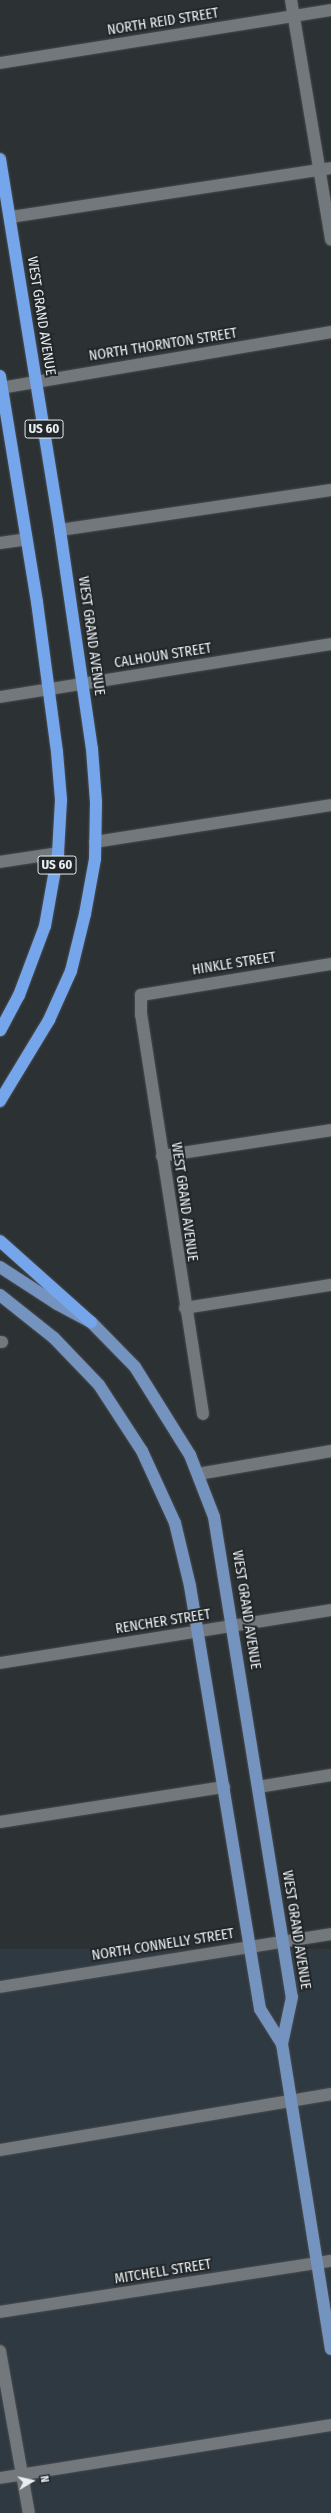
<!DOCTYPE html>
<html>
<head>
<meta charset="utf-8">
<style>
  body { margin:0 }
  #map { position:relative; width:331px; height:2513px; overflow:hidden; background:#2c3134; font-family:"Fira Sans Condensed",sans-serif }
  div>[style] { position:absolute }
  .built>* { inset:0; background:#2f3941; transform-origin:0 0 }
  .roads { filter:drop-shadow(0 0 1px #484c4f) drop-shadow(0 0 1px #484c4f) }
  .minor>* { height:12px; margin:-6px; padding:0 6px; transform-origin:6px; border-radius:6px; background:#72787c }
  .major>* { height:12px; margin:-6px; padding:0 6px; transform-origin:6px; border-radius:6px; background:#7493be }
  .highway>* { height:12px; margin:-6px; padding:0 6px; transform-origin:6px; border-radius:6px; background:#75a5ea }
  span { translate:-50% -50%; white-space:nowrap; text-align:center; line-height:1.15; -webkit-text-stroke:4px #22272a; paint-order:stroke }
  .shield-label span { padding:1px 3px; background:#22272a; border:1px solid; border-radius:3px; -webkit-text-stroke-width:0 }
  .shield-label { font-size:13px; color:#ebeef0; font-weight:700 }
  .street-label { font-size:14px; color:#ebeef0 }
  .north { position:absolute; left:12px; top:2461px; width:40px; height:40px; -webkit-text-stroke:3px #22272a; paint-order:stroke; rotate:81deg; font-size:11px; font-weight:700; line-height:16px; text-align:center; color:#ebeef0 }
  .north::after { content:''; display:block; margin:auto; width:14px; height:18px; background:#ebeef0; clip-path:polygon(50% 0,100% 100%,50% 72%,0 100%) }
</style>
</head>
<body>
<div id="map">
  <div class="built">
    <i style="left:331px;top:1949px;width:564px;height:335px;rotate:90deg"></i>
  </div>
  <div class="roads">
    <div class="minor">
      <i style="left:291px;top:0;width:243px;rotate:80.5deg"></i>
      <i style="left:0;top:63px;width:335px;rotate:-9.1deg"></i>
      <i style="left:11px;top:217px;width:324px;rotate:-8.7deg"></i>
      <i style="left:0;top:388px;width:336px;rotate:-9.6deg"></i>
      <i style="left:60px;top:530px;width:274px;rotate:-8.4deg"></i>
      <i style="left:0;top:543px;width:27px;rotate:-8deg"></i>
      <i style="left:0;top:697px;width:335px;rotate:-9.1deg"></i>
      <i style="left:95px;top:842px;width:239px;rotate:-8.9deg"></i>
      <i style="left:0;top:862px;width:59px;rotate:-8.8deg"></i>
      <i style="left:162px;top:1156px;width:171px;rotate:-8.7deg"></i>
      <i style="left:185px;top:1308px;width:148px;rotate:-9deg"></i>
      <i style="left:0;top:1342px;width:2px"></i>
      <i style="left:203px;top:1414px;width:404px;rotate:-98.8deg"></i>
      <i style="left:141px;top:1015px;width:20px;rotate:-90deg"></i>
      <i style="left:141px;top:995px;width:193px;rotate:-9.3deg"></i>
      <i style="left:198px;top:1474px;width:135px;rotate:-9.8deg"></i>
      <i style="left:0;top:1663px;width:335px;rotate:-9.1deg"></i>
      <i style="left:258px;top:1787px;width:74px;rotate:-9.3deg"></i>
      <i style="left:0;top:1822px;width:227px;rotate:-8.9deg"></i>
      <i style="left:0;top:1987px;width:335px;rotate:-9.1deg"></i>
      <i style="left:0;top:2150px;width:336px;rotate:-9.6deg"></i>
      <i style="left:0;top:2312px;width:335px;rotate:-8.8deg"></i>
      <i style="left:0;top:2351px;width:165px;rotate:79.9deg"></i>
      <i style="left:0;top:2478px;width:335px;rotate:-9.1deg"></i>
    </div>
    <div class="major">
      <i style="left:0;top:1267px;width:68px;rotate:33deg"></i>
      <i style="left:57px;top:1304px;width:38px;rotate:28deg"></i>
      <i style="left:91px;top:1322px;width:63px;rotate:45.6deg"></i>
      <i style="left:135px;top:1367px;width:104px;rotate:58deg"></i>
      <i style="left:190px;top:1455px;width:66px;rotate:68.8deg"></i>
      <i style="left:214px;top:1517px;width:486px;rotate:80.8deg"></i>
      <i style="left:292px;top:1997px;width:48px;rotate:102deg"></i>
      <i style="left:282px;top:2044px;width:309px;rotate:80.9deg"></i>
      <i style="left:0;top:1295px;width:69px;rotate:38.5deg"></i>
      <i style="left:54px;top:1338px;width:65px;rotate:46.2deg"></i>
      <i style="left:99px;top:1385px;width:79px;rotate:56.9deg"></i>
      <i style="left:142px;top:1451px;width:79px;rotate:65.4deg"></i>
      <i style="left:175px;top:1523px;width:65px;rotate:76.6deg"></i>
      <i style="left:190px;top:1586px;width:429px;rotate:80.6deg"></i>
      <i style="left:260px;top:2009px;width:41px;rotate:57.8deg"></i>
    </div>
    <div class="highway">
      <i style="left:0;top:159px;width:376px;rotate:80.8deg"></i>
      <i style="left:60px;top:530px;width:221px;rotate:81.7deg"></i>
      <i style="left:92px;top:749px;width:53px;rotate:85.7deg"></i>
      <i style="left:96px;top:802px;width:57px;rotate:91deg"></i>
      <i style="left:95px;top:859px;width:56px;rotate:100.3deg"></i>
      <i style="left:85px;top:914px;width:59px;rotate:103.8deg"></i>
      <i style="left:71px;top:971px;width:54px;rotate:114.2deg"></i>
      <i style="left:49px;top:1020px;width:95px;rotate:121.2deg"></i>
      <i style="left:0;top:376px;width:229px;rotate:80.7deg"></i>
      <i style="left:37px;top:602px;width:151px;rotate:82.4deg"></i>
      <i style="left:57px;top:752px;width:48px;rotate:85.2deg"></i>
      <i style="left:61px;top:800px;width:53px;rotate:93.2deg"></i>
      <i style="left:58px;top:853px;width:74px;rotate:100.1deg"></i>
      <i style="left:45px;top:926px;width:74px;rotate:110.6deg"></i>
      <i style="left:19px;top:995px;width:40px;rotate:118deg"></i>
      <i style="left:0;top:1241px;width:122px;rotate:41.7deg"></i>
    </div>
  </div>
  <div class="shield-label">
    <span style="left:44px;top:429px">US 60</span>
    <span style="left:57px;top:865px">US 60</span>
  </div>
  <div class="street-label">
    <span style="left:163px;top:22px;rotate:-9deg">NORTH REID STREET</span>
    <span style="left:41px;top:316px;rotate:81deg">WEST GRAND AVENUE</span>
    <span style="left:163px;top:345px;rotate:-9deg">NORTH THORNTON STREET</span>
    <span style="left:91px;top:636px;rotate:82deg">WEST GRAND AVENUE</span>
    <span style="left:163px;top:656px;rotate:-9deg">CALHOUN STREET</span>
    <span style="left:234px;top:964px;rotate:-9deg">HINKLE STREET</span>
    <span style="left:184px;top:1202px;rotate:82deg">WEST GRAND AVENUE</span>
    <span style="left:246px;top:1610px;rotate:81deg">WEST GRAND AVENUE</span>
    <span style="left:163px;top:1622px;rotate:-9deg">RENCHER STREET</span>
    <span style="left:296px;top:1930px;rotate:81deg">WEST GRAND AVENUE</span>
    <span style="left:163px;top:1945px;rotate:-9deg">NORTH CONNELLY STREET</span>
    <span style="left:163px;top:2272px;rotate:-9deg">MITCHELL STREET</span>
  </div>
  <div class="north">N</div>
</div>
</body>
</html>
